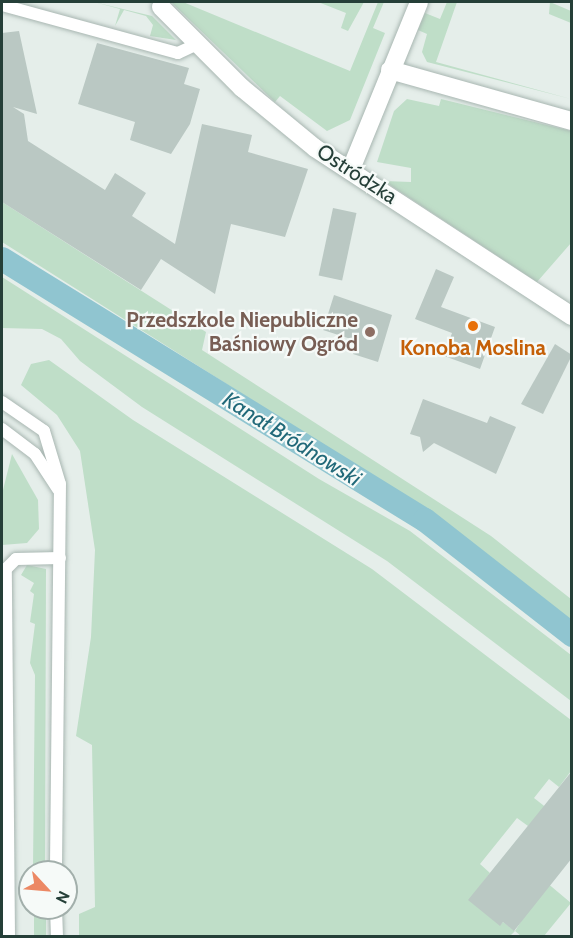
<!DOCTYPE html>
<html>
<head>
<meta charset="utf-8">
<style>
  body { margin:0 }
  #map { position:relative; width:573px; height:938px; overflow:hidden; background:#e5eeea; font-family:Cabin,sans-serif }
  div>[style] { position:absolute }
  .green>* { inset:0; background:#bfdec8; transform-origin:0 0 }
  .canal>* { height:24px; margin:-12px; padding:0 12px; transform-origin:12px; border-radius:12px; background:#90c5d0 }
  .building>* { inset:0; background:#bac8c3; transform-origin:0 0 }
  .roads { filter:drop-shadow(0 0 2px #a8b6b1) drop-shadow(0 0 2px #a8b6b1) }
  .lane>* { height:12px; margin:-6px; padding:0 6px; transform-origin:6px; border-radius:6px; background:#fff }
  .street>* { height:18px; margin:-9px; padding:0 9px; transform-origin:9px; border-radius:9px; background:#fff }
  .dots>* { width:16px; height:16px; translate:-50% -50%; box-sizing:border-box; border:3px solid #f6faf8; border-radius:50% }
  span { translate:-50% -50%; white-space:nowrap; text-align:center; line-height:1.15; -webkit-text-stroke:4.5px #f6faf8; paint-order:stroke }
  .street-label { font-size:21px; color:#253f38 }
  .education-label { font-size:21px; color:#785e54; font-weight:700 }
  .right { translate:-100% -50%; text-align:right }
  .food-label { font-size:21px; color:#c56008; font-weight:700 }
  .water-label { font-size:22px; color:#216979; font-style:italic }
  .frame { position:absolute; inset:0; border:3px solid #253f38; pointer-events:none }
  .north { position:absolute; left:18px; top:860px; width:60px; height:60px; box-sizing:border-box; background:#f6faf8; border:2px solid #a2afab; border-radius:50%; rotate:116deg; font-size:16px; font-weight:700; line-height:24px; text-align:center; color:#253f38 }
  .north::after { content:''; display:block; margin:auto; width:21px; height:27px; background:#ec8864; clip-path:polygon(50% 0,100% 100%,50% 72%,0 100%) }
</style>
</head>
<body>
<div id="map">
  <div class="green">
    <i style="clip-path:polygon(94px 2px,152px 16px,176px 40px,150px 36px,153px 25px,146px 16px,124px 10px,115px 26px,120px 9px)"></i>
    <i style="clip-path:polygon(171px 2px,183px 2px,350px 71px,378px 2px,384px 2px,373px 28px,385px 33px,350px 120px,327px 131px,280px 96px,275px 102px)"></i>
    <i style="clip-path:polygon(318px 2px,364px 2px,348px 31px,341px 28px,346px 13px)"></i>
    <i style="clip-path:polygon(447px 2px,457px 2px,436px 62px,571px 99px,427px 62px,422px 52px,427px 34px,418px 30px,425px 13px,440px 19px)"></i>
    <i style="clip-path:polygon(550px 2px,571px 11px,571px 23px,549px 14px)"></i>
    <i style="clip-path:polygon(407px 99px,439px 106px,441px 99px,571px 131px,571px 243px,537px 282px,384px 181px,411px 182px,411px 168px,377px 162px,394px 111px)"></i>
    <i style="clip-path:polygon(2px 202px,206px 332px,202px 350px,491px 536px,571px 599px,571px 625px,423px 508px,2px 242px)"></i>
    <i style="clip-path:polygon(2px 277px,319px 479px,410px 531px,571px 655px,571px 701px,387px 561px,142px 407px,80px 361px,61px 339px,42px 329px,2px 328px)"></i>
    <i style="clip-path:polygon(49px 360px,133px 420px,372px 569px,571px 720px,571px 771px,559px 787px,549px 779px,534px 798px,548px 809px,528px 826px,517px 818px,480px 864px,490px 873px,477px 890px,500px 925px,503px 922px,515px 931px,546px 882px,571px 903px,544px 936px,521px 936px,515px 931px,510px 936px,79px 936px,79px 914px,95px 907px,92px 745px,76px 736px,91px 637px,95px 550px,80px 451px,57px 415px,21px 385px,31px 364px)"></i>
    <i style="clip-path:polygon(12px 454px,38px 500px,39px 529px,27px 543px,2px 545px,2px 494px)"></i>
    <i style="clip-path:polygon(27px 565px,46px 569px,45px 872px,33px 867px,35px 675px,30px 663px,35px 624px,30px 622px,34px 594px,30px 591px,34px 583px,21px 575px)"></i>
    <i style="left:34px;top:908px;width:12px;height:28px"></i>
  </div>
  <div class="canal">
    <i style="left:2px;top:259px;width:497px;rotate:31.7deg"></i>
    <i style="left:425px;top:520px;width:187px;rotate:38deg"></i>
  </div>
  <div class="building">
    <i style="clip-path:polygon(19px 31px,37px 114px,13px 107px,24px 114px,28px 141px,105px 190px,115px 173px,146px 193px,132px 216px,175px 244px,202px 124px,252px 135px,248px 152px,308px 169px,285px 237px,231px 224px,215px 294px,161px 259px,141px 290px,2px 202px,2px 33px)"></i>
    <i style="clip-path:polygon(97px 43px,189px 68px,184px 84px,200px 89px,190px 124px,171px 154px,130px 140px,135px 122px,78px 104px)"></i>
    <i style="left:333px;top:208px;width:24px;height:69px;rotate:12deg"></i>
    <i style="clip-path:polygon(436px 269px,454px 277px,441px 307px,495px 327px,480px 369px,444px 356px,452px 333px,415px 319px)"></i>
    <i style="clip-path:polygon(334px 295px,392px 315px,378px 362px,353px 354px,357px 341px,323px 330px)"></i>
    <i style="clip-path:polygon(555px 344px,572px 355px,543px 414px,521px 404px)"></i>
    <i style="clip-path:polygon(423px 399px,487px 423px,490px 416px,516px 427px,496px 474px,434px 443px,423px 452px,420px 437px,410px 434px)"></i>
    <i style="clip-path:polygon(572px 771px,572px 858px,514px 931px,503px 922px,500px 926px,468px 900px)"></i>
  </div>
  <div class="roads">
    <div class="lane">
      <i style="left:2px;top:5px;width:182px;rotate:15.3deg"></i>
      <i style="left:178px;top:53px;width:21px;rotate:-25deg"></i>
      <i style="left:2px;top:402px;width:51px;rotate:34.6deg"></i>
      <i style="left:44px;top:431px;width:55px;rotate:73.2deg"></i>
      <i style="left:60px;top:484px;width:388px;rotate:90.6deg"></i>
      <i style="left:2px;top:429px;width:41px;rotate:37.1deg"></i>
      <i style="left:35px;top:454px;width:42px;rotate:56.7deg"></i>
      <i style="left:56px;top:908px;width:28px;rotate:88deg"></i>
      <i style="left:9px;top:936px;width:367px;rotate:-90.5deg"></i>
      <i style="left:6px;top:569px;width:14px;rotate:-45deg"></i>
      <i style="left:16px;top:559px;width:44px;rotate:-1.3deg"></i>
    </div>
    <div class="street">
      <i style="left:161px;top:7px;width:115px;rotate:45deg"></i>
      <i style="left:242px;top:88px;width:94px;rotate:39.4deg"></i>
      <i style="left:315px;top:148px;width:307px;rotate:33.2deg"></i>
      <i style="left:390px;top:70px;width:189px;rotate:15.7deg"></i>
      <i style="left:351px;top:169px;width:180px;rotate:-67.8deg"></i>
    </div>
  </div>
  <div class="dots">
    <i style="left:473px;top:326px;background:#e8710a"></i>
    <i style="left:370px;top:332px;background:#8d6e63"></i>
  </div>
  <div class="street-label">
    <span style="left:357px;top:174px;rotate:33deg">Ostródzka</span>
  </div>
  <div class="education-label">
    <span class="right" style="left:358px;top:332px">Przedszkole Niepubliczne<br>Baśniowy Ogród</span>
  </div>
  <div class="food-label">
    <span style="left:473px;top:348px">Konoba Moslina</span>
  </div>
  <div class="water-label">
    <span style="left:292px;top:439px;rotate:32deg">Kanał Bródnowski</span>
  </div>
  <div class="frame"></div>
  <div class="north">N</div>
</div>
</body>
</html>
